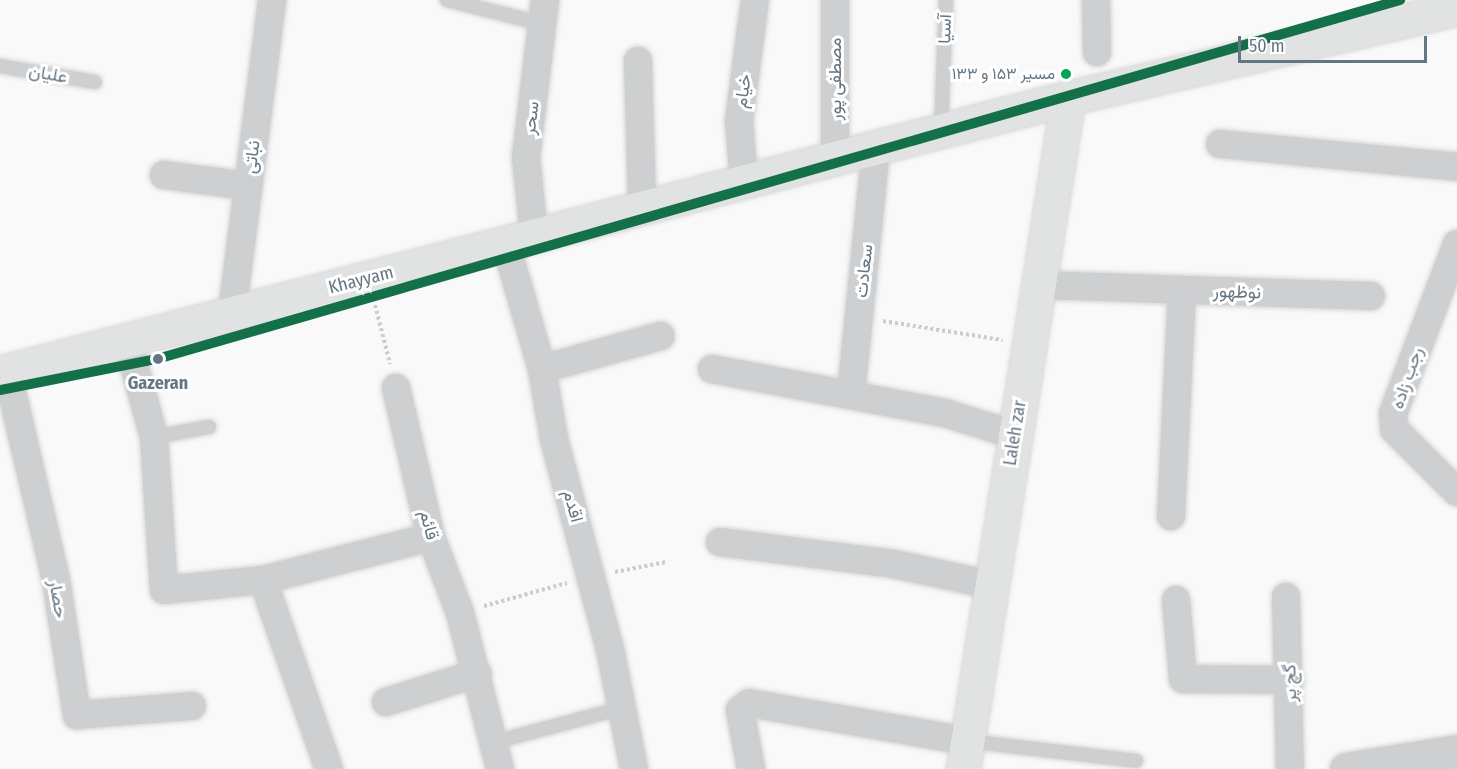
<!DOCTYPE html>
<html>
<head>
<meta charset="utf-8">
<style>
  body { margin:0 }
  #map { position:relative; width:1457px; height:769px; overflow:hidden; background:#f9f9f9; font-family:"Fira Sans Condensed",Vazirmatn,sans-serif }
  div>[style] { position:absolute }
  .path>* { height:4px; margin-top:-2px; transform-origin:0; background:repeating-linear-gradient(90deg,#cbcccd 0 3px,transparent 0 6px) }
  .roads { filter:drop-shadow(0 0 2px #d5d6d7) drop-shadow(0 0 2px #d5d6d7) }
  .service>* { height:14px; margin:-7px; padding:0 7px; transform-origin:7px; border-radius:7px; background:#cecfd0 }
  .minor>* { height:28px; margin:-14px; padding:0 14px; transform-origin:14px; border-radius:14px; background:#cecfd0 }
  .tertiary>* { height:33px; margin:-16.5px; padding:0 16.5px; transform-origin:16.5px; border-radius:16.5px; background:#cecfd0 }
  .secondary>* { height:33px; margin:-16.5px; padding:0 16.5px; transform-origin:16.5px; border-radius:16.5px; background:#e1e2e2 }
  .metro-1>* { height:10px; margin:-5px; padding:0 5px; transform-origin:5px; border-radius:5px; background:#147049 }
  .dots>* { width:16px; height:16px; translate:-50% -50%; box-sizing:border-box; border:3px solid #fff; border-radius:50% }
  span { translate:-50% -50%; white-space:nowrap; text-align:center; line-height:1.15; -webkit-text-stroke:6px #fff; paint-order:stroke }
  .bus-label { font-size:16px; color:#657683 }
  .right { translate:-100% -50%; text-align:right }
  .street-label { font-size:18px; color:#657683 }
  .stop-label { font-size:18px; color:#657683; font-weight:700 }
  .scale { position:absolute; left:1238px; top:36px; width:189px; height:27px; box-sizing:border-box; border:3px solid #657683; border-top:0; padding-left:8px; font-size:18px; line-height:21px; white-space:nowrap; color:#657683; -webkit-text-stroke:4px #fff; paint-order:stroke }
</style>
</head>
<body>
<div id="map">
  <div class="path">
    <i style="left:375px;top:305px;width:61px;rotate:75.7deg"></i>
    <i style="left:883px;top:321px;width:121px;rotate:9deg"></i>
    <i style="left:615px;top:572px;width:52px;rotate:-11.1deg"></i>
    <i style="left:484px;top:606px;width:86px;rotate:-15.5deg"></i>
  </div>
  <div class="roads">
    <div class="service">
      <i style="left:447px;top:0;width:99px;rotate:14deg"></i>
      <i style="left:0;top:66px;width:96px;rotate:9.6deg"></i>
      <i style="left:941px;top:130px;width:130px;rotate:-87.8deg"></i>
      <i style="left:154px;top:437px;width:56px;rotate:-10.3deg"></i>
      <i style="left:967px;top:741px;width:170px;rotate:6.7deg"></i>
      <i style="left:495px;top:742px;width:131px;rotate:-15deg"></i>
    </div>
    <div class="minor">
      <i style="left:1096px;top:0;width:52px;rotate:88.9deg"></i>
      <i style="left:638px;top:61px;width:147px;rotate:88.4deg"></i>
      <i style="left:1220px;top:144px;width:238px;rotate:5.5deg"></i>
      <i style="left:835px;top:159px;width:159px;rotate:-90deg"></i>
      <i style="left:164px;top:175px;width:85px;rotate:7.5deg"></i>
      <i style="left:744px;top:182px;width:61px;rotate:-94.7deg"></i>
      <i style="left:739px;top:121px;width:122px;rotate:-82.5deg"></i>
      <i style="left:534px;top:236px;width:79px;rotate:-95.8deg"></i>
      <i style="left:526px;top:157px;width:158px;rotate:-83.1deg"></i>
      <i style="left:1457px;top:244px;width:181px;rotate:110.7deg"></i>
      <i style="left:1393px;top:413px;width:16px;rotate:86deg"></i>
      <i style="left:1394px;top:429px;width:89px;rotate:45deg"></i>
      <i style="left:506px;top:245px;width:129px;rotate:73.8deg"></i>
      <i style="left:542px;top:369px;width:71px;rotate:80.3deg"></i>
      <i style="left:554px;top:439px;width:217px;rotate:75.1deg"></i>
      <i style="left:610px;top:649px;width:122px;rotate:78.7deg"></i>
      <i style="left:1039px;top:285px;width:332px;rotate:1.9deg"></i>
      <i style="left:232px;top:313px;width:316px;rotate:-82.7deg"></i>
      <i style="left:127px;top:340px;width:101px;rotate:74.4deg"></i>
      <i style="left:154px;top:437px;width:153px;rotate:86.3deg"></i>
      <i style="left:164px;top:590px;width:100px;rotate:-5.8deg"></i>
      <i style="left:263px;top:580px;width:173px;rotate:-14.4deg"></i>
      <i style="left:542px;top:369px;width:123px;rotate:-15.6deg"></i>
      <i style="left:712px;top:369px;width:237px;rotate:10.7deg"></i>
      <i style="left:945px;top:413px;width:73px;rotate:17.4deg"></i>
      <i style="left:7px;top:371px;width:215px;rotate:76.8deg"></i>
      <i style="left:56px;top:580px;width:137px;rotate:81.2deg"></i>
      <i style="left:77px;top:715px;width:115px;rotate:-4.5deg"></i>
      <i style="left:396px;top:388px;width:153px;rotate:76.8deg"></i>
      <i style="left:431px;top:537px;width:81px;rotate:69.1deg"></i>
      <i style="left:460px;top:613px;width:161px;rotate:75.6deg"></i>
      <i style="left:851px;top:394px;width:247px;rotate:-84.2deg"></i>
      <i style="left:1171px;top:516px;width:225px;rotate:-87.2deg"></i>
      <i style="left:720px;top:542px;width:175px;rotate:7.2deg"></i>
      <i style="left:894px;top:564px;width:99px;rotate:12.2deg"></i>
      <i style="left:263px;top:580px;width:200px;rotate:70.8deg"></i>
      <i style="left:1286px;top:597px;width:172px;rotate:88.7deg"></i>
      <i style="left:1176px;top:600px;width:79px;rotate:84.9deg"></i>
      <i style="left:1183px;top:679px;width:107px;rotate:0.5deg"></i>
      <i style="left:386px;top:702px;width:96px;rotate:-17.5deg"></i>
      <i style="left:751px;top:769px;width:60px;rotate:-100.6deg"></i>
      <i style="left:740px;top:710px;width:11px;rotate:-38deg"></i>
      <i style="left:749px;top:703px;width:221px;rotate:9.9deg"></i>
    </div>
    <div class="tertiary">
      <i style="left:1346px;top:769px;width:112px;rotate:-9.2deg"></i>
    </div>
    <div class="secondary">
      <i style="left:0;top:373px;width:1103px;rotate:-14.44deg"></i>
      <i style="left:1068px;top:98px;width:399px;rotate:-13deg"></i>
      <i style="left:963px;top:769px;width:679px;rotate:-81.11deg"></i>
    </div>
  </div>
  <div class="metro-1">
    <i style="left:0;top:390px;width:160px;rotate:-11.2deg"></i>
    <i style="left:157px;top:359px;width:1294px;rotate:-16.11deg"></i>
  </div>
  <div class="dots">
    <i style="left:1066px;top:74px;background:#00a651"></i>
    <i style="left:158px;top:359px;background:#657683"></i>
  </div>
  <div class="bus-label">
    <span class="right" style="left:1055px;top:74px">مسیر ۱۵۳ و ۱۳۳</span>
  </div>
  <div class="street-label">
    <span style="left:945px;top:29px;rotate:-88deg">آسیا</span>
    <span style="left:48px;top:74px;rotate:10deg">علیان</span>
    <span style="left:835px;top:79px;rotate:-90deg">مصطفی پور</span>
    <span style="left:743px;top:91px;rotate:-82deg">خیام</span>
    <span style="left:531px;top:118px;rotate:-83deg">سحر</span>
    <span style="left:252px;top:157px;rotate:-83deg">نباتی</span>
    <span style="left:864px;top:271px;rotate:-84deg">سعادت</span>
    <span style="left:361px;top:280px;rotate:-14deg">Khayyam</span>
    <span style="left:1237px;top:292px;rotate:2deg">نوظهور</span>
    <span style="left:1407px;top:378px;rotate:-71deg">رجب زاده</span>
    <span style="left:1015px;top:433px;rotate:-81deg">Laleh zar</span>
    <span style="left:573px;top:506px;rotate:75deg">اقدم</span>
    <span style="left:429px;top:525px;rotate:75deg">قائم</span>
    <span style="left:58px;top:599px;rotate:80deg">حصار</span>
    <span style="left:1290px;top:683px;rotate:-91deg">گچ پر</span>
  </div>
  <div class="stop-label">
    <span style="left:158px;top:383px">Gazeran</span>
  </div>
  <div class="scale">50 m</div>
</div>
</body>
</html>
